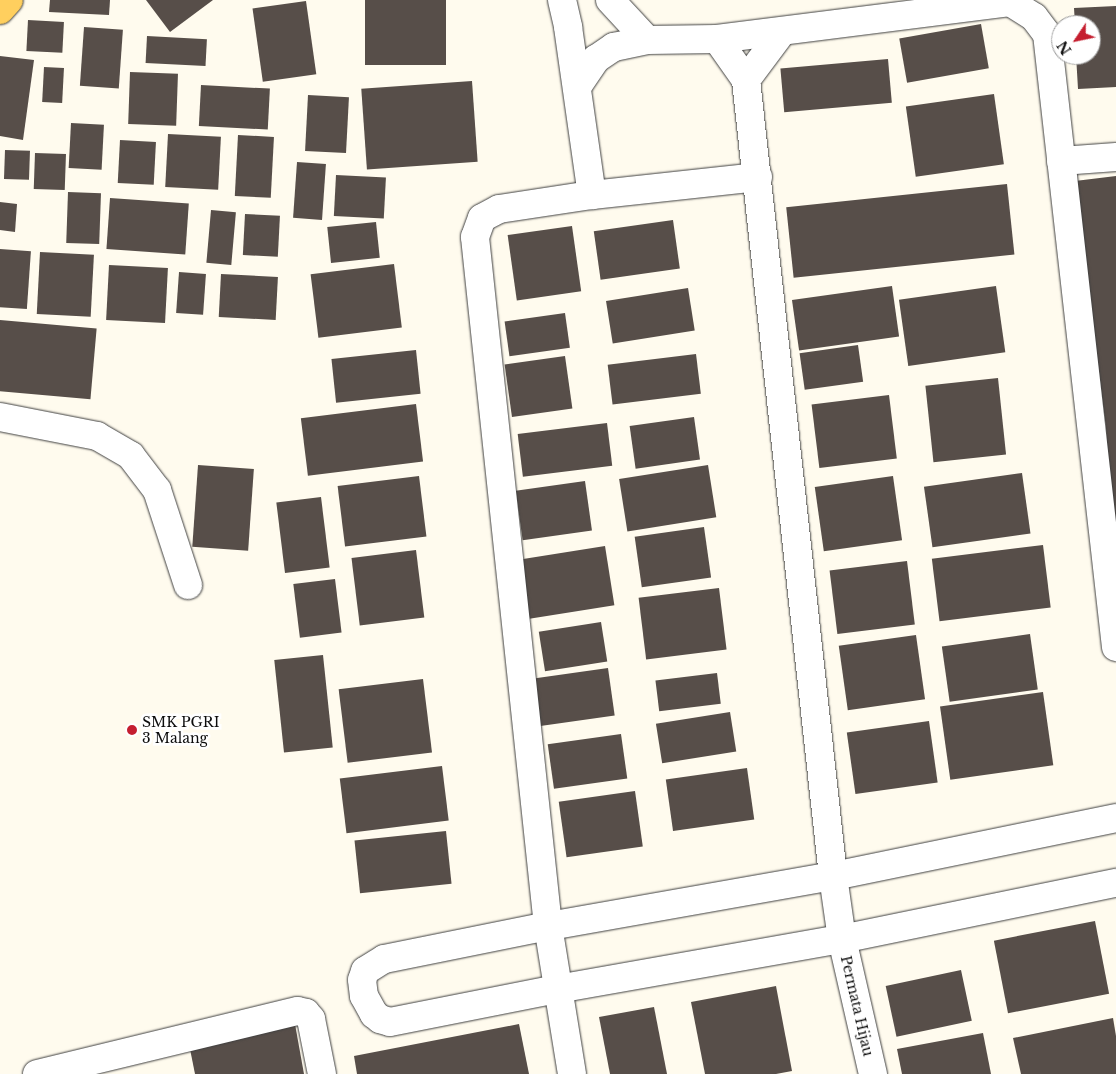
<!DOCTYPE html>
<html>
<head>
<meta charset="utf-8">
<style>
  body { margin:0 }
  #map { position:relative; width:1116px; height:1074px; overflow:hidden; background:#fffbee; font-family:"Libre Baskerville",serif }
  div>[style] { position:absolute }
  .building>* { inset:0; background:#574e49; transform-origin:0 0 }
  .roads { filter:drop-shadow(0 0 1px #404040) drop-shadow(0 0 1px #404040) }
  .minor>* { height:28px; margin:-14px; padding:0 14px; transform-origin:14px; border-radius:14px; background:#fff }
  .major>* { height:28px; margin:-14px; padding:0 14px; transform-origin:14px; border-radius:14px; background:#ffcf5e }
  .dots>* { width:14px; height:14px; translate:-50% -50%; box-sizing:border-box; border:2px solid #fff; border-radius:50% }
  span { translate:-50% -50%; white-space:nowrap; text-align:center; line-height:1.15; -webkit-text-stroke:5px #fff; paint-order:stroke }
  .poi-label { font-size:14px; color:#0d0d0d }
  .left { translate:0 -50%; text-align:left }
  .street-label { font-size:14px; color:#0d0d0d }
  .north { position:absolute; left:1051px; top:15px; width:50px; height:50px; box-sizing:border-box; background:#fff; border:1px solid #9e9e9e; border-radius:50%; rotate:236deg; font-size:14px; font-weight:700; line-height:20px; text-align:center; color:#0d0d0d }
  .north::after { content:''; display:block; margin:auto; width:18px; height:22px; background:#c51e2f; clip-path:polygon(50% 0,100% 100%,50% 72%,0 100%) }
</style>
</head>
<body>
<div id="map">
  <div class="building">
    <i style="clip-path:polygon(50px 0,110px 0,109px 15px,49px 12px)"></i>
    <i style="clip-path:polygon(146px 0,213px 0,170px 32px)"></i>
    <i style="left:365px;top:0;width:81px;height:65px"></i>
    <i style="left:306px;top:1px;width:74px;height:54px;rotate:82deg"></i>
    <i style="clip-path:polygon(1116px 6px,1116px 87px,1078px 89px,1076px 55px,1091px 55px,1091px 25px,1075px 25px,1074px 8px)"></i>
    <i style="left:28px;top:20px;width:36px;height:31px;rotate:3deg"></i>
    <i style="left:981px;top:24px;width:45px;height:83px;rotate:80deg"></i>
    <i style="left:84px;top:27px;width:39px;height:59px;rotate:4deg"></i>
    <i style="left:147px;top:36px;width:60px;height:27px;rotate:3deg"></i>
    <i style="clip-path:polygon(0 56px,34px 60px,23px 140px,0 136px)"></i>
    <i style="left:888px;top:59px;width:44px;height:108px;rotate:85deg"></i>
    <i style="left:44px;top:67px;width:20px;height:35px;rotate:3deg"></i>
    <i style="left:130px;top:72px;width:48px;height:52px;rotate:2deg"></i>
    <i style="left:472px;top:81px;width:81px;height:111px;rotate:86deg"></i>
    <i style="left:201px;top:85px;width:69px;height:41px;rotate:3deg"></i>
    <i style="left:994px;top:94px;width:71px;height:89px;rotate:82deg"></i>
    <i style="left:308px;top:95px;width:41px;height:56px;rotate:3deg"></i>
    <i style="left:71px;top:123px;width:33px;height:45px;rotate:3deg"></i>
    <i style="left:168px;top:134px;width:53px;height:53px;rotate:3deg"></i>
    <i style="left:238px;top:135px;width:36px;height:61px;rotate:3deg"></i>
    <i style="left:120px;top:140px;width:36px;height:43px;rotate:3deg"></i>
    <i style="left:5px;top:150px;width:25px;height:29px;rotate:2deg"></i>
    <i style="left:35px;top:153px;width:31px;height:36px;rotate:2deg"></i>
    <i style="left:297px;top:162px;width:29px;height:56px;rotate:4deg"></i>
    <i style="left:336px;top:175px;width:50px;height:41px;rotate:3deg"></i>
    <i style="clip-path:polygon(1116px 176px,1116px 530px,1108px 471px,1106px 428px,1075px 181px)"></i>
    <i style="left:1007px;top:184px;width:71px;height:222px;rotate:84deg"></i>
    <i style="left:68px;top:192px;width:33px;height:51px;rotate:2deg"></i>
    <i style="left:110px;top:198px;width:79px;height:51px;rotate:4deg"></i>
    <i style="clip-path:polygon(0 202px,17px 204px,15px 232px,0 230px)"></i>
    <i style="left:211px;top:210px;width:25px;height:53px;rotate:5deg"></i>
    <i style="left:245px;top:214px;width:35px;height:41px;rotate:3deg"></i>
    <i style="left:673px;top:220px;width:49px;height:80px;rotate:82deg"></i>
    <i style="left:376px;top:222px;width:36px;height:49px;rotate:84deg"></i>
    <i style="left:572px;top:226px;width:66px;height:65px;rotate:82deg"></i>
    <i style="left:0;top:249px;width:31px;height:58px;rotate:4deg"></i>
    <i style="left:40px;top:252px;width:54px;height:62px;rotate:3deg"></i>
    <i style="left:394px;top:264px;width:64px;height:84px;rotate:83deg"></i>
    <i style="left:109px;top:265px;width:59px;height:55px;rotate:3deg"></i>
    <i style="left:179px;top:272px;width:27px;height:41px;rotate:4deg"></i>
    <i style="left:221px;top:274px;width:57px;height:43px;rotate:3deg"></i>
    <i style="left:892px;top:286px;width:51px;height:101px;rotate:82deg"></i>
    <i style="left:996px;top:286px;width:67px;height:98px;rotate:82deg"></i>
    <i style="left:688px;top:288px;width:43px;height:83px;rotate:81deg"></i>
    <i style="left:565px;top:313px;width:35px;height:61px;rotate:82deg"></i>
    <i style="left:0;top:320px;width:97px;height:71px;rotate:5deg"></i>
    <i style="left:858px;top:345px;width:37px;height:59px;rotate:82deg"></i>
    <i style="left:416px;top:350px;width:44px;height:85px;rotate:84deg"></i>
    <i style="left:696px;top:354px;width:40px;height:89px;rotate:83deg"></i>
    <i style="left:565px;top:356px;width:53px;height:61px;rotate:82deg"></i>
    <i style="left:998px;top:378px;width:77px;height:73px;rotate:84deg"></i>
    <i style="left:889px;top:395px;width:64px;height:78px;rotate:83deg"></i>
    <i style="left:416px;top:404px;width:58px;height:116px;rotate:83deg"></i>
    <i style="left:694px;top:417px;width:43px;height:65px;rotate:82deg"></i>
    <i style="left:607px;top:423px;width:43px;height:90px;rotate:83deg"></i>
    <i style="left:198px;top:465px;width:56px;height:82px;rotate:4deg"></i>
    <i style="left:708px;top:465px;width:53px;height:90px;rotate:81deg"></i>
    <i style="left:1022px;top:473px;width:61px;height:99px;rotate:82deg"></i>
    <i style="left:419px;top:476px;width:61px;height:82px;rotate:83deg"></i>
    <i style="left:893px;top:476px;width:65px;height:79px;rotate:82deg"></i>
    <i style="left:585px;top:481px;width:50px;height:70px;rotate:82deg"></i>
    <i style="left:321px;top:497px;width:71px;height:45px;rotate:83deg"></i>
    <i style="left:704px;top:527px;width:51px;height:70px;rotate:82deg"></i>
    <i style="left:1043px;top:545px;width:63px;height:112px;rotate:83deg"></i>
    <i style="left:605px;top:546px;width:60px;height:86px;rotate:81deg"></i>
    <i style="left:416px;top:550px;width:68px;height:65px;rotate:83deg"></i>
    <i style="left:907px;top:561px;width:64px;height:78px;rotate:83deg"></i>
    <i style="left:335px;top:579px;width:54px;height:42px;rotate:83deg"></i>
    <i style="left:719px;top:588px;width:62px;height:81px;rotate:83deg"></i>
    <i style="left:601px;top:622px;width:40px;height:63px;rotate:81deg"></i>
    <i style="left:1030px;top:634px;width:56px;height:89px;rotate:82deg"></i>
    <i style="left:916px;top:635px;width:65px;height:78px;rotate:82deg"></i>
    <i style="left:323px;top:655px;width:93px;height:49px;rotate:84deg"></i>
    <i style="left:608px;top:668px;width:48px;height:75px;rotate:82deg"></i>
    <i style="left:717px;top:673px;width:31px;height:62px;rotate:83deg"></i>
    <i style="left:423px;top:679px;width:74px;height:85px;rotate:83deg"></i>
    <i style="left:1043px;top:692px;width:74px;height:104px;rotate:82deg"></i>
    <i style="left:730px;top:712px;width:40px;height:75px;rotate:81deg"></i>
    <i style="left:929px;top:721px;width:62px;height:83px;rotate:82deg"></i>
    <i style="left:621px;top:734px;width:45px;height:74px;rotate:82deg"></i>
    <i style="left:442px;top:766px;width:55px;height:103px;rotate:83deg"></i>
    <i style="left:747px;top:768px;width:52px;height:82px;rotate:82deg"></i>
    <i style="left:635px;top:791px;width:56px;height:77px;rotate:82deg"></i>
    <i style="left:446px;top:831px;width:53px;height:92px;rotate:84deg"></i>
    <i style="left:1095px;top:921px;width:74px;height:103px;rotate:79deg"></i>
    <i style="left:961px;top:970px;width:52px;height:77px;rotate:78deg"></i>
    <i style="clip-path:polygon(776px 986px,792px 1071px,776px 1074px,705px 1074px,691px 1002px)"></i>
    <i style="clip-path:polygon(654px 1007px,667px 1074px,610px 1074px,599px 1017px)"></i>
    <i style="clip-path:polygon(1113px 1018px,1116px 1036px,1116px 1074px,1021px 1074px,1013px 1038px)"></i>
    <i style="clip-path:polygon(295px 1024px,304px 1074px,195px 1074px,189px 1044px)"></i>
    <i style="clip-path:polygon(519px 1024px,529px 1074px,357px 1074px,354px 1056px)"></i>
    <i style="clip-path:polygon(983px 1033px,991px 1074px,902px 1074px,897px 1049px)"></i>
  </div>
  <div class="roads">
    <div class="minor">
      <i style="left:562px;top:0;width:28px;rotate:77deg"></i>
      <i style="left:568px;top:27px;width:170px;rotate:81.9deg"></i>
      <i style="left:610px;top:0;width:54px;rotate:47.2deg"></i>
      <i style="left:717px;top:39px;width:295px;rotate:-7.2deg"></i>
      <i style="left:1010px;top:2px;width:28px;rotate:32deg"></i>
      <i style="left:1034px;top:17px;width:21px;rotate:53deg"></i>
      <i style="left:1047px;top:34px;width:617px;rotate:83.58deg"></i>
      <i style="left:746px;top:80px;width:59px;rotate:-53.3deg"></i>
      <i style="left:577px;top:87px;width:34px;rotate:-56deg"></i>
      <i style="left:596px;top:59px;width:22px;rotate:-34deg"></i>
      <i style="left:614px;top:47px;width:34px;rotate:-12deg"></i>
      <i style="left:647px;top:40px;width:70px;rotate:-0.8deg"></i>
      <i style="left:717px;top:39px;width:50px;rotate:54.7deg"></i>
      <i style="left:746px;top:80px;width:801px;rotate:83.76deg"></i>
      <i style="left:833px;top:876px;width:64px;rotate:81.9deg"></i>
      <i style="left:842px;top:939px;width:139px;rotate:77.1deg"></i>
      <i style="left:1061px;top:161px;width:55px;rotate:-4.2deg"></i>
      <i style="left:0;top:417px;width:99px;rotate:11.1deg"></i>
      <i style="left:97px;top:436px;width:39px;rotate:30deg"></i>
      <i style="left:131px;top:456px;width:43px;rotate:52.6deg"></i>
      <i style="left:157px;top:490px;width:100px;rotate:71.9deg"></i>
      <i style="left:1116px;top:818px;width:289px;rotate:168.4deg"></i>
      <i style="left:833px;top:876px;width:289px;rotate:170deg"></i>
      <i style="left:548px;top:926px;width:167px;rotate:168.6deg"></i>
      <i style="left:384px;top:959px;width:22px;rotate:148deg"></i>
      <i style="left:365px;top:971px;width:9px;rotate:108deg"></i>
      <i style="left:362px;top:980px;width:16px;rotate:83deg"></i>
      <i style="left:364px;top:996px;width:21px;rotate:61deg"></i>
      <i style="left:374px;top:1014px;width:8px;rotate:40deg"></i>
      <i style="left:380px;top:1019px;width:10px;rotate:17deg"></i>
      <i style="left:390px;top:1022px;width:170px;rotate:-11.2deg"></i>
      <i style="left:557px;top:989px;width:289px;rotate:-10deg"></i>
      <i style="left:842px;top:939px;width:280px;rotate:-11.6deg"></i>
      <i style="left:37px;top:1074px;width:268px;rotate:-13.6deg"></i>
      <i style="left:298px;top:1011px;width:8px;rotate:14deg"></i>
      <i style="left:306px;top:1013px;width:8px;rotate:50deg"></i>
      <i style="left:311px;top:1019px;width:56px;rotate:78.7deg"></i>
      <i style="left:572px;top:1074px;width:150px;rotate:-99.2deg"></i>
      <i style="left:548px;top:926px;width:693px;rotate:-96.05deg"></i>
      <i style="left:475px;top:237px;width:20px;rotate:-70deg"></i>
      <i style="left:482px;top:218px;width:19px;rotate:-28deg"></i>
      <i style="left:499px;top:209px;width:94px;rotate:-8.6deg"></i>
      <i style="left:592px;top:195px;width:167px;rotate:-6.2deg"></i>
    </div>
    <div class="major">
      <i style="left:0;top:10px;width:13px;rotate:-48deg"></i>
    </div>
  </div>
  <div class="dots">
    <i style="left:132px;top:730px;background:#c51e2f"></i>
  </div>
  <div class="poi-label">
    <span class="left" style="left:142px;top:730px">SMK PGRI<br>3 Malang</span>
  </div>
  <div class="street-label">
    <span style="left:857px;top:1006px;rotate:77deg">Permata Hijau</span>
  </div>
  <div class="north">N</div>
</div>
</body>
</html>
